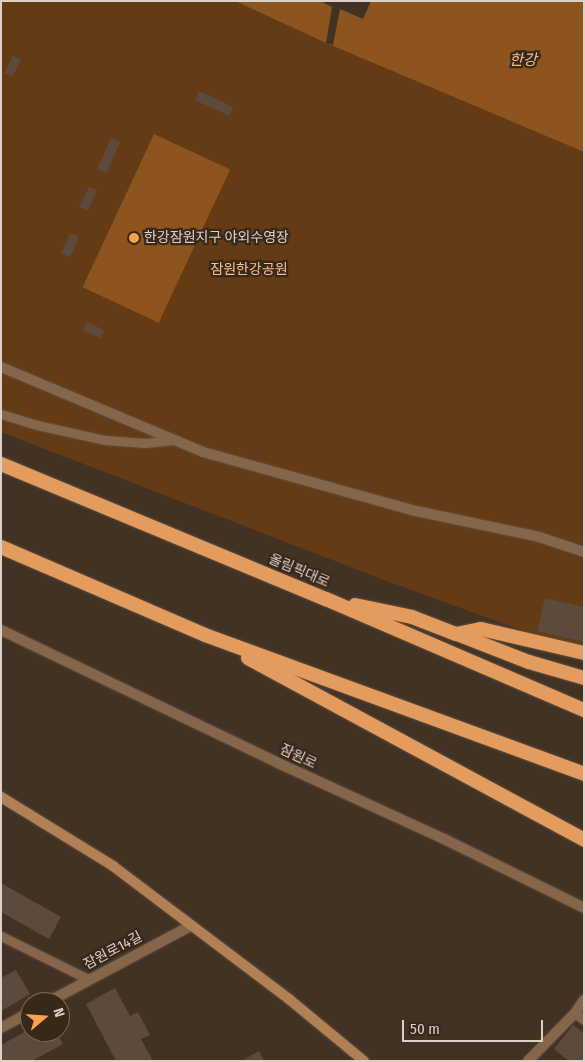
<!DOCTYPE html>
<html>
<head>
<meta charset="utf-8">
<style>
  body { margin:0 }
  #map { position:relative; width:585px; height:1062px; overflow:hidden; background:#423224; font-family:"Fira Sans Condensed","Noto Sans KR",sans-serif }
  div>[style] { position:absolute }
  .green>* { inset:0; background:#643b14 }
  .water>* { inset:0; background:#8d541e; transform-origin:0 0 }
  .pier>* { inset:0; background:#423224 }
  .building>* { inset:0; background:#5c4a3c; transform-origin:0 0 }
  .roads { filter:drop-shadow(0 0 1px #5e4f42) drop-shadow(0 0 1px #5e4f42) }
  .service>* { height:9px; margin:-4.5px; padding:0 4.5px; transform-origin:4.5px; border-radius:4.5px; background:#86664b }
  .minor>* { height:10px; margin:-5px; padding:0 5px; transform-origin:5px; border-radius:5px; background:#86664b }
  .secondary>* { height:10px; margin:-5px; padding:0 5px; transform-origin:5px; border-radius:5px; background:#b28055 }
  .trunk>* { height:14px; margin:-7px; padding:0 7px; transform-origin:7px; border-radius:7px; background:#e49c5e }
  .dots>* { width:14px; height:14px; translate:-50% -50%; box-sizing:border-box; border:2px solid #38281a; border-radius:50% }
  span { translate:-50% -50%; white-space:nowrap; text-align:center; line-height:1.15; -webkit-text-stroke:4.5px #38281a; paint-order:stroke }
  .poi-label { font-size:14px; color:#dcd1c8 }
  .left { translate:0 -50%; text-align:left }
  .park-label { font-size:14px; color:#f9be8d }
  .street-label { font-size:14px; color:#dcd1c8 }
  .water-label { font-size:15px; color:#f9be8d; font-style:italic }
  .frame { position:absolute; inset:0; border:2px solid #dcd1c8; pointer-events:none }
  .north { position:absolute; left:20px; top:992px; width:50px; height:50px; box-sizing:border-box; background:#38281a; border:1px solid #7a6c60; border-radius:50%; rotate:72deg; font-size:14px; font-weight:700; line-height:20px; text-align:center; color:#dcd1c8 }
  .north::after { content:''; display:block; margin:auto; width:18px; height:22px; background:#f9a04d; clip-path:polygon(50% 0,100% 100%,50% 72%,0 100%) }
  .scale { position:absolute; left:402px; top:1020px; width:141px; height:22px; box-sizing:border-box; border:2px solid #dcd1c8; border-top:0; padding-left:6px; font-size:15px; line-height:18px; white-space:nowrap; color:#dcd1c8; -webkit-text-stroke:4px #38281a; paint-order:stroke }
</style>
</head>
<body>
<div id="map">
  <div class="green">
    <i style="clip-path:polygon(1px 1px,235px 1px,326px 43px,584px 152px,584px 653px,384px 580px,1px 432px)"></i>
  </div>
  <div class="water">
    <i style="clip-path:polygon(235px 1px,584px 1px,584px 152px,326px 43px)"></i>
    <i style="left:154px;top:134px;width:84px;height:169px;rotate:25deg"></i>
  </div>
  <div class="pier">
    <i style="clip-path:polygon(320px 1px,371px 1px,363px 19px,340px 9px,333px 45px,326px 43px,332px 7px)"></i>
  </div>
  <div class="building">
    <i style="left:13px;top:56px;width:9px;height:19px;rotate:27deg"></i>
    <i style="left:199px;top:91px;width:38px;height:10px;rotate:25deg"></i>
    <i style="left:111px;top:138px;width:10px;height:34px;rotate:24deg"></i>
    <i style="clip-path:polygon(89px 187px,97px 190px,88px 211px,79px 207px)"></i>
    <i style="left:70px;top:233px;width:10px;height:22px;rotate:24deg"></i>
    <i style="left:87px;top:322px;width:19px;height:9px;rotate:25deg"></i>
    <i style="clip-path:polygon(545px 598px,584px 607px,584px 642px,537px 631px)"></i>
    <i style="clip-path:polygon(1px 883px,61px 917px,49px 939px,1px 912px)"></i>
    <i style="clip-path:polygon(16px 970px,30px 994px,1px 1011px,1px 978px)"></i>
    <i style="clip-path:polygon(115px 988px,130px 1016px,138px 1012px,150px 1035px,141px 1039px,153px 1061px,116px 1061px,86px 1004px)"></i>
    <i style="clip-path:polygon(573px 1025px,584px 1033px,584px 1061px,569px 1061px,554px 1049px)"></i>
    <i style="clip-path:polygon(30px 1029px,30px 1032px,56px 1032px,63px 1044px,32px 1061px,1px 1061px,1px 1045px)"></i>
    <i style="clip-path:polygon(259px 1051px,264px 1061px,241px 1061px)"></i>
  </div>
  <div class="roads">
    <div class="service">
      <i style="left:1px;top:414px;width:38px;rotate:17deg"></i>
      <i style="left:37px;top:425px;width:70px;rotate:12.4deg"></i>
      <i style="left:105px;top:440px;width:40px;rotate:4.3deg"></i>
      <i style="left:145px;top:443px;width:31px;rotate:-6deg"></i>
      <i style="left:1px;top:936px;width:97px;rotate:26.3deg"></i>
      <i style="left:575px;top:1013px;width:11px;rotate:38deg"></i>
    </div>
    <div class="minor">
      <i style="left:1px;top:367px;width:219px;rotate:22.8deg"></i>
      <i style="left:203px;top:452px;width:221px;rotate:15.5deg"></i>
      <i style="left:416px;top:511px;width:126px;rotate:11.9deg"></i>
      <i style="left:539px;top:537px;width:47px;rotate:18.4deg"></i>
      <i style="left:1px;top:630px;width:307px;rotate:25.6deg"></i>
      <i style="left:278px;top:763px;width:183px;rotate:24.6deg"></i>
      <i style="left:444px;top:839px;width:156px;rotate:26.2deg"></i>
      <i style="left:48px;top:1002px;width:163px;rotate:-28.1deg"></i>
      <i style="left:1px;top:1028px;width:33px;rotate:-29deg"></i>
      <i style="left:528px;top:1061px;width:67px;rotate:-45.6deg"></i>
      <i style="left:575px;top:1013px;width:16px;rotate:-55deg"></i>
    </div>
    <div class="secondary">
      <i style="left:1px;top:797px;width:132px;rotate:31.6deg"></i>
      <i style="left:113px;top:866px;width:221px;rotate:37.1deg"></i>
      <i style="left:289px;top:999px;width:97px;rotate:39.6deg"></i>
    </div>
    <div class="trunk">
      <i style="left:1px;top:464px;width:352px;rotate:22.6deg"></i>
      <i style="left:326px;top:599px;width:281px;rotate:23.3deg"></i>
      <i style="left:1px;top:547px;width:222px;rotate:23.3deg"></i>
      <i style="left:205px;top:635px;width:404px;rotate:20.1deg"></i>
      <i style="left:355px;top:605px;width:58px;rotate:11.9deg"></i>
      <i style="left:412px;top:617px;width:47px;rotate:21.1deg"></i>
      <i style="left:456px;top:634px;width:25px;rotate:-11deg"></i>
      <i style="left:481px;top:629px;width:106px;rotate:13.1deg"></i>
      <i style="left:457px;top:634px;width:77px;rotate:21.3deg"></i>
      <i style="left:529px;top:662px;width:57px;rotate:16.2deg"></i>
      <i style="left:248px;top:658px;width:382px;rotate:28.4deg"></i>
    </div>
  </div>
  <div class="dots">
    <i style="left:134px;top:238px;background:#f9a04d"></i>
  </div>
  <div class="poi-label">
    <span class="left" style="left:144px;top:238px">한강잠원지구 야외수영장</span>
  </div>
  <div class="park-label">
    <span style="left:249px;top:270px">잠원한강공원</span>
  </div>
  <div class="street-label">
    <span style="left:299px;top:571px;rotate:23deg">올림픽대로</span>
    <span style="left:298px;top:757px;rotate:25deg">잠원로</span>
    <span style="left:113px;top:951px;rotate:-28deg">잠원로14길</span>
  </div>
  <div class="water-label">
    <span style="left:523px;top:61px">한강</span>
  </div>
  <div class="frame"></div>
  <div class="north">N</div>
  <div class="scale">50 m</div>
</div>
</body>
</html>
